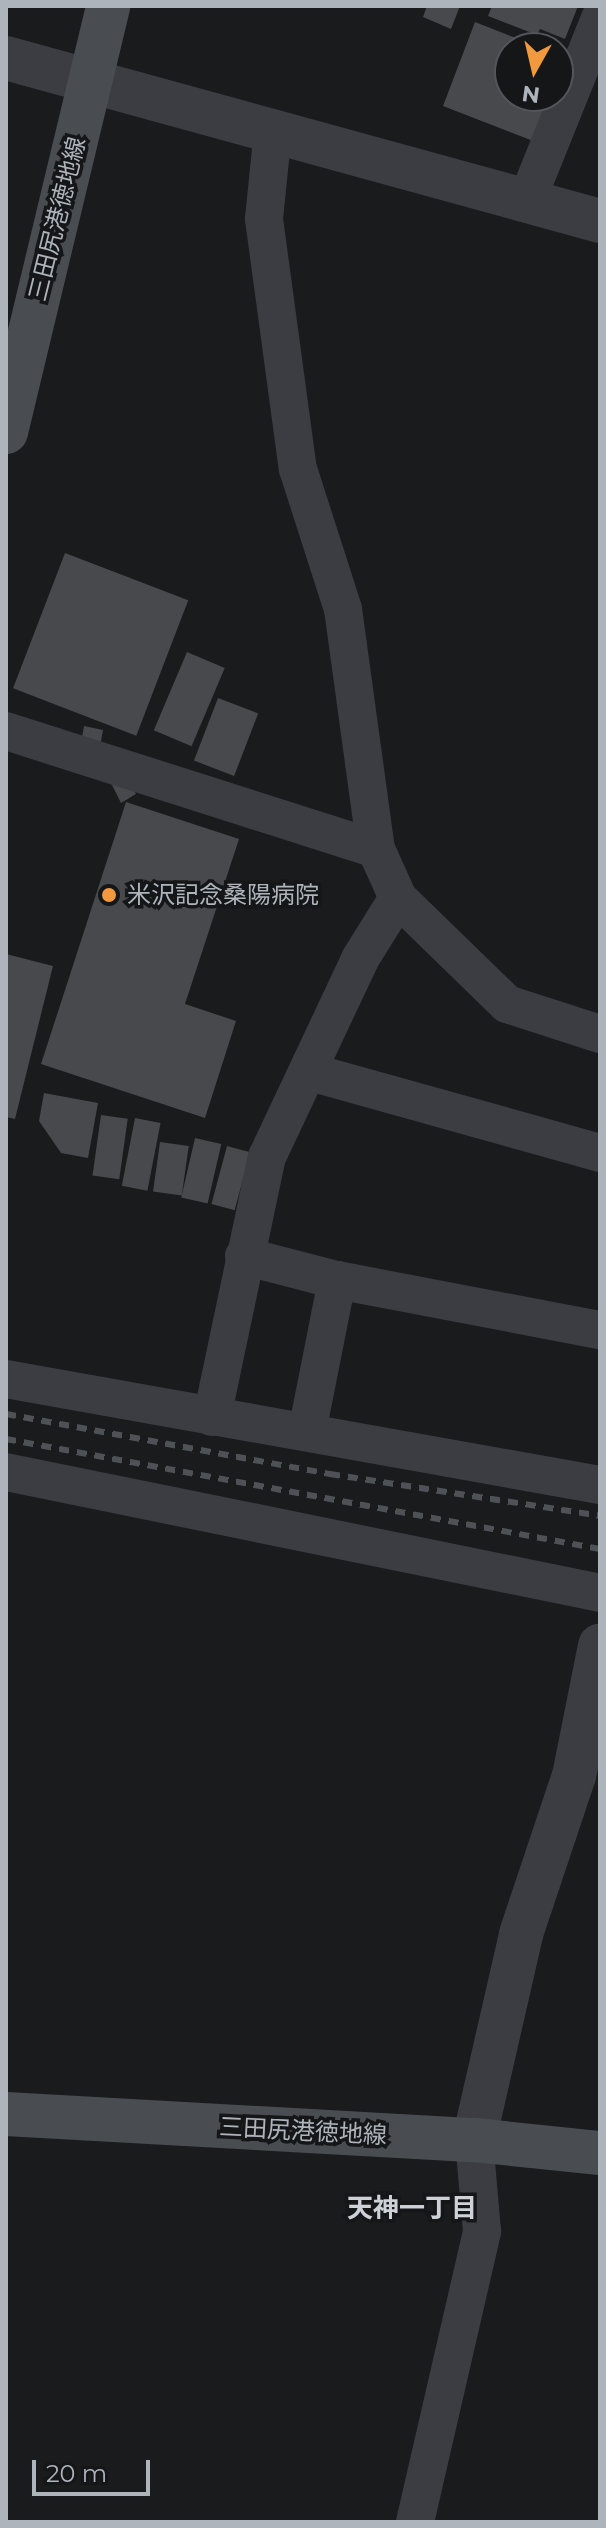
<!DOCTYPE html>
<html>
<head>
<meta charset="utf-8">
<style>
  body { margin:0 }
  #map { position:relative; width:606px; height:2528px; overflow:hidden; background:#1a1b1d; font-family:Montserrat,"Noto Sans JP",sans-serif }
  div>[style] { position:absolute }
  .building>* { inset:0; background:#47494d; transform-origin:0 0 }
  .minor>* { height:38px; margin:-19px; padding:0 19px; transform-origin:19px; border-radius:19px; background:#3b3d42 }
  .tertiary>* { height:44px; margin:-22px; padding:0 22px; transform-origin:22px; border-radius:22px; background:#3b3d42 }
  .secondary>* { height:44px; margin:-22px; padding:0 22px; transform-origin:22px; border-radius:22px; background:#494d52 }
  .rail>* { height:6px; margin-top:-3px; transform-origin:0; background:repeating-linear-gradient(90deg,#4e5257 0 10px,transparent 0 18px) }
  .dots>* { width:22px; height:22px; translate:-50% -50%; box-sizing:border-box; border:4px solid #151618; border-radius:50% }
  span { translate:-50% -50%; white-space:nowrap; text-align:center; line-height:1.15; -webkit-text-stroke:7px #151618; paint-order:stroke }
  .street-label { font-size:24px; color:#adb4bc }
  .poi-label { font-size:24px; color:#adb4bc }
  .left { translate:0 -50%; text-align:left }
  .neighbourhood-label { font-size:26px; color:#ced2d8; font-weight:700 }
  .frame { position:absolute; inset:0; border:8px solid #adb4bc; pointer-events:none }
  .north { position:absolute; left:494px; top:32px; width:80px; height:80px; box-sizing:border-box; background:#151618; border:2px solid #52555a; border-radius:50%; rotate:188deg; font-size:22px; font-weight:700; line-height:32px; text-align:center; color:#adb4bc }
  .north::after { content:''; display:block; margin:auto; width:28px; height:36px; background:#f1993e; clip-path:polygon(50% 0,100% 100%,50% 72%,0 100%) }
  .scale { position:absolute; left:32px; top:2460px; width:118px; height:36px; box-sizing:border-box; border:4px solid #adb4bc; border-top:0; padding-left:10px; font-size:24px; line-height:28px; white-space:nowrap; color:#adb4bc; -webkit-text-stroke:6px #151618; paint-order:stroke }
</style>
</head>
<body>
<div id="map">
  <div class="building">
    <i style="clip-path:polygon(427px 6px,460px 6px,451px 29px,423px 17px)"></i>
    <i style="clip-path:polygon(492px 6px,578px 6px,565px 39px,540px 29px,537px 35px,488px 16px)"></i>
    <i style="clip-path:polygon(475px 22px,541px 48px,510px 48px,510px 96px,558px 96px,558px 54px,573px 60px,541px 144px,443px 106px)"></i>
    <i style="left:65px;top:553px;width:132px;height:145px;rotate:21deg"></i>
    <i style="left:187px;top:652px;width:41px;height:85px;rotate:23deg"></i>
    <i style="left:218px;top:698px;width:43px;height:67px;rotate:21deg"></i>
    <i style="clip-path:polygon(84px 726px,103px 730px,98px 758px,122px 767px,136px 794px,121px 803px,109px 779px,76px 773px)"></i>
    <i style="clip-path:polygon(126px 802px,239px 839px,185px 1004px,236px 1021px,205px 1118px,41px 1064px)"></i>
    <i style="clip-path:polygon(6px 954px,53px 966px,15px 1119px,6px 1117px)"></i>
    <i style="clip-path:polygon(44px 1093px,98px 1103px,88px 1158px,61px 1153px,39px 1121px)"></i>
    <i style="left:101px;top:1115px;width:27px;height:61px;rotate:8deg"></i>
    <i style="left:135px;top:1118px;width:26px;height:69px;rotate:11deg"></i>
    <i style="left:195px;top:1138px;width:27px;height:61px;rotate:13deg"></i>
    <i style="left:160px;top:1142px;width:29px;height:50px;rotate:8deg"></i>
    <i style="left:227px;top:1146px;width:24px;height:60px;rotate:15deg"></i>
  </div>
  <div class="minor">
    <i style="left:273px;top:130px;width:89px;rotate:95.8deg"></i>
    <i style="left:264px;top:219px;width:252px;rotate:82.3deg"></i>
    <i style="left:298px;top:469px;width:147px;rotate:72.2deg"></i>
    <i style="left:343px;top:609px;width:242px;rotate:82.2deg"></i>
    <i style="left:376px;top:849px;width:54px;rotate:65.8deg"></i>
    <i style="left:398px;top:898px;width:152px;rotate:44.2deg"></i>
    <i style="left:507px;top:1004px;width:98px;rotate:17.9deg"></i>
    <i style="left:527px;top:200px;width:196px;rotate:-68.1deg"></i>
    <i style="left:6px;top:731px;width:388px;rotate:17.7deg"></i>
    <i style="left:310px;top:1072px;width:301px;rotate:15.6deg"></i>
    <i style="left:244px;top:1256px;width:96px;rotate:14.5deg"></i>
    <i style="left:337px;top:1280px;width:268px;rotate:10.8deg"></i>
    <i style="left:6px;top:1379px;width:603px;rotate:10.12deg"></i>
    <i style="left:212px;top:1417px;width:266px;rotate:-78.1deg"></i>
    <i style="left:267px;top:1157px;width:219px;rotate:-64.8deg"></i>
    <i style="left:360px;top:959px;width:72px;rotate:-58.1deg"></i>
    <i style="left:307px;top:1432px;width:155px;rotate:-78.8deg"></i>
    <i style="left:6px;top:1472px;width:606px;rotate:11.51deg"></i>
    <i style="left:415px;top:2522px;width:299px;rotate:-77deg"></i>
    <i style="left:482px;top:2231px;width:91px;rotate:-95deg"></i>
  </div>
  <div class="tertiary">
    <i style="left:6px;top:58px;width:616px;rotate:15.34deg"></i>
    <i style="left:474px;top:2140px;width:211px;rotate:-77.1deg"></i>
    <i style="left:521px;top:1934px;width:167px;rotate:-71.5deg"></i>
    <i style="left:574px;top:1776px;width:133px;rotate:-78.7deg"></i>
  </div>
  <div class="secondary">
    <i style="left:6px;top:432px;width:438px;rotate:-76.5deg"></i>
    <i style="left:6px;top:2114px;width:469px;rotate:3.2deg"></i>
    <i style="left:474px;top:2140px;width:127px;rotate:5.9deg"></i>
  </div>
  <div class="rail">
    <i style="left:6px;top:1414px;width:330px;rotate:10.5deg"></i>
    <i style="left:330px;top:1474px;width:273px;rotate:8.8deg"></i>
    <i style="left:6px;top:1439px;width:604px;rotate:10.49deg"></i>
  </div>
  <div class="dots">
    <i style="left:109px;top:895px;background:#f1993e"></i>
  </div>
  <div class="street-label">
    <span style="left:57px;top:219px;rotate:-76deg">三田尻港徳地線</span>
    <span style="left:303px;top:2131px;rotate:3deg">三田尻港徳地線</span>
  </div>
  <div class="poi-label">
    <span class="left" style="left:127px;top:895px">米沢記念桑陽病院</span>
  </div>
  <div class="neighbourhood-label">
    <span style="left:412px;top:2209px">天神一丁目</span>
  </div>
  <div class="frame"></div>
  <div class="north">N</div>
  <div class="scale">20 m</div>
</div>
</body>
</html>
